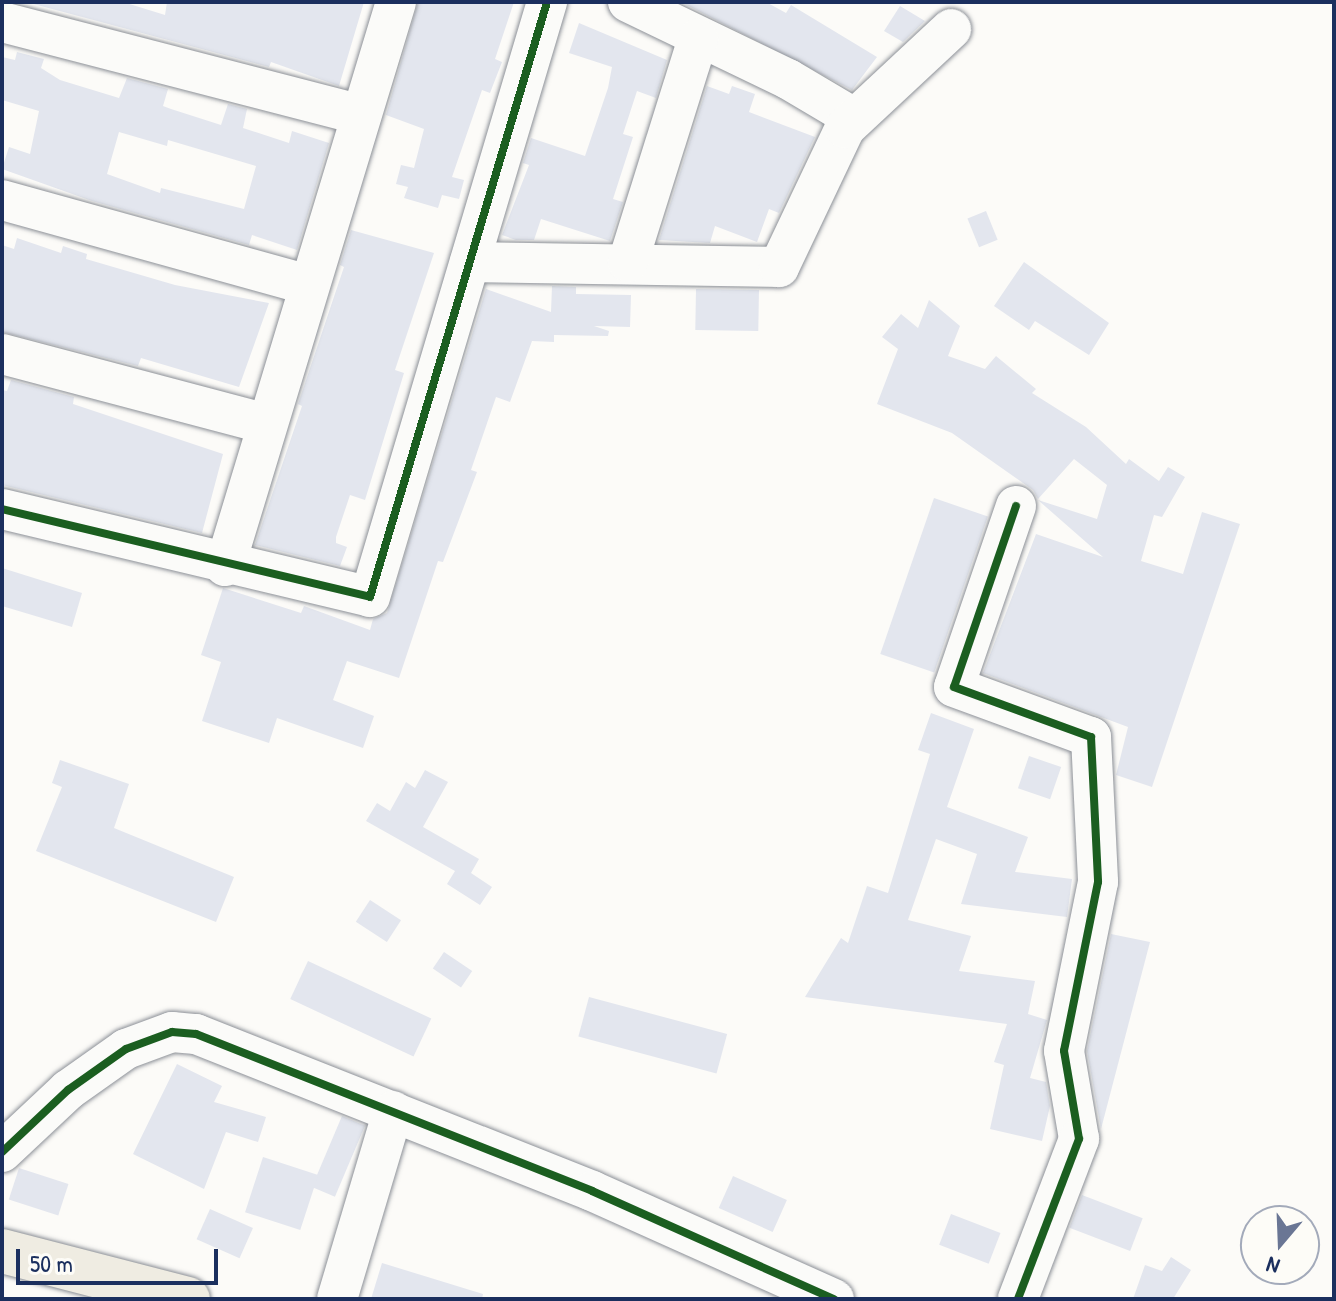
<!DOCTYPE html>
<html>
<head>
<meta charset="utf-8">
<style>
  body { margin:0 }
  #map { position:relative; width:1336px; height:1301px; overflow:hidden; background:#fcfbf8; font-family:"Patrick Hand",sans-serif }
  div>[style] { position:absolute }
  .building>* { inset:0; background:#e3e6ee; transform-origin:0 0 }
  .roads { filter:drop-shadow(0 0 2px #8c9097) drop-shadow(0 0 2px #8c9097) }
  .minor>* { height:40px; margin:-20px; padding:0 20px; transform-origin:20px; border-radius:20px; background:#fbfbf9 }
  .major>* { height:44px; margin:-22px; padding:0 22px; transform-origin:22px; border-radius:22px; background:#efece2 }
  .cycleway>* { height:8px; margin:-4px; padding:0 4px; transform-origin:4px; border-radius:4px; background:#1b5e20 }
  span { translate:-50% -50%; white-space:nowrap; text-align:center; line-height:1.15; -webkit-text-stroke:7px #fdfcf7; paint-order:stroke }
  .frame { position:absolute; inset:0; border:4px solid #1b2f5e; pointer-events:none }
  .north { position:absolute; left:1240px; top:1205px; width:80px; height:80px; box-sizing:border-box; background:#fdfcf7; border:2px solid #a3aaba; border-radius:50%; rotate:199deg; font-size:22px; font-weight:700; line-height:32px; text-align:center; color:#1b2f5e }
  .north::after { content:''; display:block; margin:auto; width:28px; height:36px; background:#6a7694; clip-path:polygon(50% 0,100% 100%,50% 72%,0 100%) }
  .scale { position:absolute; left:16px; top:1249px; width:202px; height:36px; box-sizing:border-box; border:4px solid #1b2f5e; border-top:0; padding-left:10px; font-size:24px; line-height:28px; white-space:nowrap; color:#1b2f5e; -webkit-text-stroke:6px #fdfcf7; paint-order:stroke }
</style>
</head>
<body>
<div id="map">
  <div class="building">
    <i style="clip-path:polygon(26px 2px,123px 2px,165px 15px,167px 2px,364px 2px,339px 86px,271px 62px,269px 67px)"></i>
    <i style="clip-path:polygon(418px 2px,514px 2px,495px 59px,502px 62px,490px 93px,482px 90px,452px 177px,464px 180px,459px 199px,442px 195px,438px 208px,404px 198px,408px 187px,396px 184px,401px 165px,414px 168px,424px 129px,386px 115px)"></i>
    <i style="clip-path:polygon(681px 2px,766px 2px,786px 13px,791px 5px,877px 57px,852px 90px)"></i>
    <i style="clip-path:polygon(900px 6px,925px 21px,903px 42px,884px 31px)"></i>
    <i style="clip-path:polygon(579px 23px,667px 60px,656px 98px,637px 91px,623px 134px,633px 137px,613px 199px,623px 202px,610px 241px,541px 219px,534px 240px,516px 240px,502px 235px,529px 165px,523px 163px,531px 138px,585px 156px,608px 88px,612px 67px,569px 53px)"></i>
    <i style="clip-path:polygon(evenodd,17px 52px,44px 59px,41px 68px,60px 80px,119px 98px,127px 78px,168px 89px,163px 106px,171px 109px,221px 125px,228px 104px,247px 109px,243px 128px,289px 143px,292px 131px,329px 143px,297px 250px,252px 235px,249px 245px,92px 201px,2px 169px,9px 147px,30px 154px,39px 111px,2px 100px,2px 57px,15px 60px,17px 52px,119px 132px,167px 146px,168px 140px,256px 166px,244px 209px,161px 188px,160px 193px,107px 174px,119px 132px)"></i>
    <i style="clip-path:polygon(707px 86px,729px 94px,732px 86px,755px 94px,749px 112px,815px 137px,779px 213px,769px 209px,757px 242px,715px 226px,710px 243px,659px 240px)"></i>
    <i style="left:986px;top:211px;width:31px;height:20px;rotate:68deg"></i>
    <i style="clip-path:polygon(351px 230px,434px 253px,395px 370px,404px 373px,365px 500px,350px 495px,336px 537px,336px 543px,347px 547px,340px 566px,255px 545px,302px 406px,298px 404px,344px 267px,340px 265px)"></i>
    <i style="clip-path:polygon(17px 238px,61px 253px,63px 246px,87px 254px,86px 259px,175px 285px,269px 303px,239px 387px,141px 358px,138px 366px,2px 332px,2px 245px,14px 249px)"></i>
    <i style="clip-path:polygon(1024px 262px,1109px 323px,1089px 355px,1035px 321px,1029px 330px,994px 306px)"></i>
    <i style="clip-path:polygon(552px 286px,576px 287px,576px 294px,631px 295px,630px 327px,594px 326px,609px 331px,608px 336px,554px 335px,554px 342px,532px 341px,510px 402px,496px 397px,471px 470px,477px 472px,443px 562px,438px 561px,399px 678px,347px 661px,333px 700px,374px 716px,363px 748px,277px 718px,269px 743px,202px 721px,221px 662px,201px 655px,223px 588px,301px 613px,304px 606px,370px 630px,373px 619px,387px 613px,486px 289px,551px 312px)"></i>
    <i style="left:696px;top:289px;width:63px;height:41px;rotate:1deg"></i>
    <i style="clip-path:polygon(929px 300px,960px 326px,948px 356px,985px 369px,996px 356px,1036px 389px,1032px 393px,1086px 427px,1126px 464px,1129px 459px,1159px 481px,1168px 467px,1185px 477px,1162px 517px,1154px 515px,1141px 561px,1183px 574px,1202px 512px,1240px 524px,1152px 787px,1116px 775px,1128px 727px,983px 673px,1036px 534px,1103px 557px,1038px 500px,1097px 519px,1107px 485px,1074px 459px,1038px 499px,1033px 490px,952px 433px,877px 404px,898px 349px,882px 337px,901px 314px,918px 328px)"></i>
    <i style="clip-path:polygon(11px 380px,74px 397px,73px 404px,223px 454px,202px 533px,2px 485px,2px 390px,7px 391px)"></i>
    <i style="left:934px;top:498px;width:57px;height:165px;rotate:19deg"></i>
    <i style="clip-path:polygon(2px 568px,82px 593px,72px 627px,2px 606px)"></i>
    <i style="clip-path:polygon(931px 713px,974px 729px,947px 807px,1028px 837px,1015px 872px,1072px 879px,1067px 917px,961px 904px,977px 854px,936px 839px,908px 920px,971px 936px,959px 971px,1035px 981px,1028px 1014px,1047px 1020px,1030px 1078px,1046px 1082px,1050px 1106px,1042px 1141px,990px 1129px,1004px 1065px,994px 1062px,1007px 1024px,805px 997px,841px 938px,848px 943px,867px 886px,888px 893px,930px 754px,918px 750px)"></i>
    <i style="left:1029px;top:756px;width:34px;height:34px;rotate:19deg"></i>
    <i style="clip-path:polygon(60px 760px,129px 784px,114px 828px,234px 877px,216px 922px,36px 851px,62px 787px,52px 783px)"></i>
    <i style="clip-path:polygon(425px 770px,448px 782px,423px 827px,479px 859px,471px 873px,492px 887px,480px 905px,447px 884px,455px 871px,366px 821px,377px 803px,390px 811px,406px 782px,415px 788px)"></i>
    <i style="left:370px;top:900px;width:37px;height:26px;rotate:33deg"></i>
    <i style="clip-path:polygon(1111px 934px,1150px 942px,1101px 1129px,1087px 1051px)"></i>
    <i style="left:444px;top:952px;width:34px;height:20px;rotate:34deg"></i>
    <i style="left:308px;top:961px;width:136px;height:42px;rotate:25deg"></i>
    <i style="left:589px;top:997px;width:143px;height:41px;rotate:15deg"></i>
    <i style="clip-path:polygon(177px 1064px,222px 1086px,214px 1102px,266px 1117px,258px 1142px,226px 1132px,204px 1189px,133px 1154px)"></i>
    <i style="left:342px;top:1116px;width:25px;height:77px;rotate:23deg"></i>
    <i style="left:263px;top:1157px;width:58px;height:58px;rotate:18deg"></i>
    <i style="left:19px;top:1168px;width:52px;height:33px;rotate:18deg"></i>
    <i style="left:733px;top:1176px;width:59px;height:35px;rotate:24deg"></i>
    <i style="left:1082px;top:1195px;width:65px;height:35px;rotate:21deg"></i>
    <i style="left:210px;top:1209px;width:47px;height:33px;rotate:24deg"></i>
    <i style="left:951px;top:1214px;width:53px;height:33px;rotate:21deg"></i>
    <i style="clip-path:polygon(1171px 1257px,1191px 1270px,1173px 1299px,1133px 1299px,1145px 1265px,1162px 1271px)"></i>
    <i style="clip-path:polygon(382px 1263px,483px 1294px,482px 1299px,371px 1299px)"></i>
  </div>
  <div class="roads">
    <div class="minor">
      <i style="left:628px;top:2px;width:178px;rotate:25.7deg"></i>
      <i style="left:788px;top:79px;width:77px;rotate:30.6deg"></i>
      <i style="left:2px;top:22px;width:371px;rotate:14.5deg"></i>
      <i style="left:2px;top:200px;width:318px;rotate:15.5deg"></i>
      <i style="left:470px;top:262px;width:309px;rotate:0.9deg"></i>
      <i style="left:779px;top:267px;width:154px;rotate:-64.6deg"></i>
      <i style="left:845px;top:128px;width:145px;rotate:-43deg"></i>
      <i style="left:628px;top:262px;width:234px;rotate:-72.6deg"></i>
      <i style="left:2px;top:354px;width:274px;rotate:14.8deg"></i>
      <i style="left:1016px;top:506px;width:191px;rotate:108.9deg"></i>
      <i style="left:954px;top:687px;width:146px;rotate:20.1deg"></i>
      <i style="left:1091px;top:737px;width:145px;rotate:87.2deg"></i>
      <i style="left:1098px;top:882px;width:172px;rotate:101.4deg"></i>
      <i style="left:1064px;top:1051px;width:89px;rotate:80.3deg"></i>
      <i style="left:1079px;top:1139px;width:171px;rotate:110.9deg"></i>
      <i style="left:2px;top:509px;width:378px;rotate:13.4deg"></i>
      <i style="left:370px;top:597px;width:621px;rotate:-73.43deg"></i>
      <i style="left:225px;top:566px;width:589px;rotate:-73.13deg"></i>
      <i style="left:2px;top:1152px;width:91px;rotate:-43.2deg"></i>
      <i style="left:68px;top:1090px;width:71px;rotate:-35.3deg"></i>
      <i style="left:126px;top:1049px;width:49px;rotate:-20.3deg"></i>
      <i style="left:172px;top:1032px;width:24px;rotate:5deg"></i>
      <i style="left:196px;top:1034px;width:426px;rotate:21.6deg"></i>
      <i style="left:592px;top:1191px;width:265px;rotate:24.1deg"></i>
      <i style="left:337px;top:1299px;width:196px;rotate:-73.4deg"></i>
    </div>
    <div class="major">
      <i style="left:2px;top:1251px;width:192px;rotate:14.5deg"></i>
    </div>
  </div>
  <div class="cycleway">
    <i style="left:1016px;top:506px;width:191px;rotate:108.9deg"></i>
    <i style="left:954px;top:687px;width:146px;rotate:20.1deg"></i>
    <i style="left:1091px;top:737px;width:145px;rotate:87.2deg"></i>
    <i style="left:1098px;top:882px;width:172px;rotate:101.4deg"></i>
    <i style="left:1064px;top:1051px;width:89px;rotate:80.3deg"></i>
    <i style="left:1079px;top:1139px;width:171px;rotate:110.9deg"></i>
    <i style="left:2px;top:509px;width:378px;rotate:13.4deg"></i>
    <i style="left:370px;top:597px;width:621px;rotate:-73.43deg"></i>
    <i style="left:2px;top:1152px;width:91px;rotate:-43.2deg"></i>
    <i style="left:68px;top:1090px;width:71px;rotate:-35.3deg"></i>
    <i style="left:126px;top:1049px;width:49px;rotate:-20.3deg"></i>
    <i style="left:172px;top:1032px;width:24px;rotate:5deg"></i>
    <i style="left:196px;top:1034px;width:426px;rotate:21.6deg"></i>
    <i style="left:592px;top:1191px;width:265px;rotate:24.1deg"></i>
  </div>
  <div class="frame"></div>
  <div class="north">N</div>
  <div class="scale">50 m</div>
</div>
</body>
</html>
